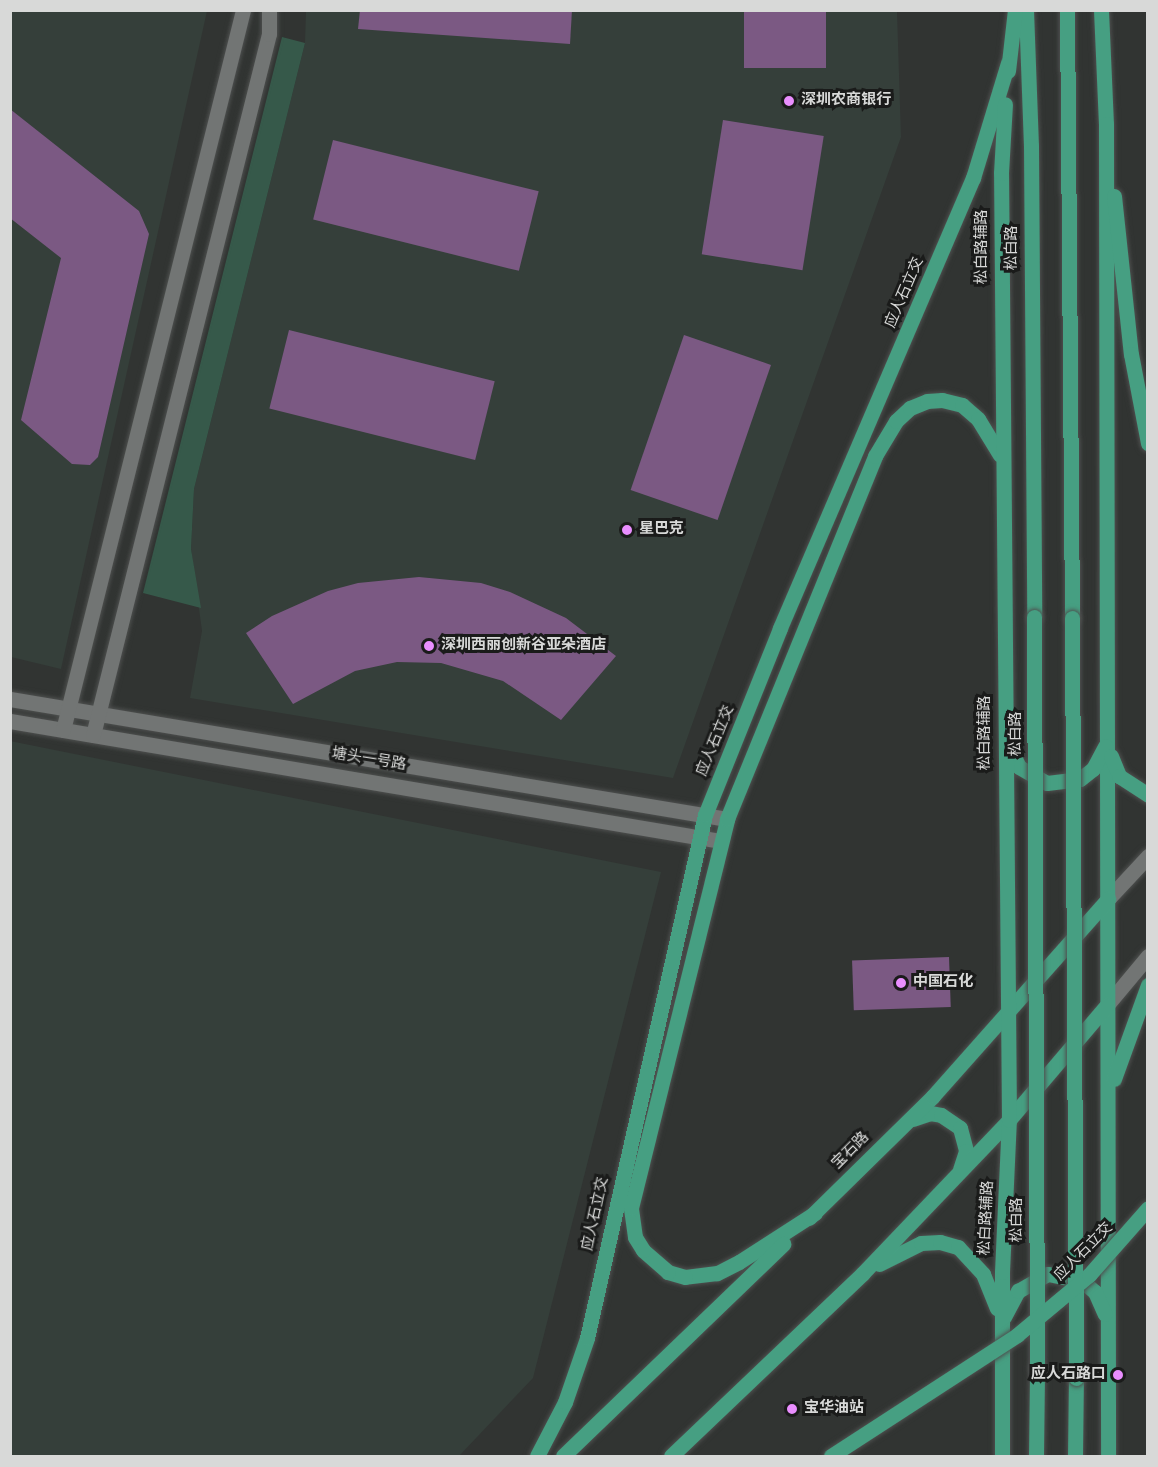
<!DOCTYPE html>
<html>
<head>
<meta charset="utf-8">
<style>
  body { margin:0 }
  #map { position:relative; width:1158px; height:1467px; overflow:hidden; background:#313432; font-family:Overpass,"Noto Sans SC",sans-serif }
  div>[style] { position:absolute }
  .built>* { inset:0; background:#353f3a }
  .green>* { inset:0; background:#36594a }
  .building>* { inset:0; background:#7b5983; transform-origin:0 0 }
  .roads { filter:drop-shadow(0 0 2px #4e504f) drop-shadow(0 0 2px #4e504f) }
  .minor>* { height:15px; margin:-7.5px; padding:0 7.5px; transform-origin:7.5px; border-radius:7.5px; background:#727574 }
  .major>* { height:15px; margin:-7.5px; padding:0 7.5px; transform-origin:7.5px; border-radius:7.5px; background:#469f82 }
  .bridges { filter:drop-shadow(0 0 2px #4e504f) drop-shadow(0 0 2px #4e504f) }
  .major-bridge>* { height:15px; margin:-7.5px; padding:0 7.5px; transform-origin:7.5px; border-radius:7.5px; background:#469f82 }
  .dots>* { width:16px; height:16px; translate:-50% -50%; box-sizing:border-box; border:3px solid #1a1b1a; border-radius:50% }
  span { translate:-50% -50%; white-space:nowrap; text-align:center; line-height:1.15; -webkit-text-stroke:6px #1a1b1a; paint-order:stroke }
  .poi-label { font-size:15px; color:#d8d9d8; font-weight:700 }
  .left { translate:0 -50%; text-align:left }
  .right { translate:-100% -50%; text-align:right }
  .street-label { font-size:15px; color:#d8d9d8 }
  .frame { position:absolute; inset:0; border:12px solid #d8d9d8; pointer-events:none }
</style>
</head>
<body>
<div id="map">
  <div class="built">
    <i style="clip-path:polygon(11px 11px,207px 11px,61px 669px,11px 657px)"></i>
    <i style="clip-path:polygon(306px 11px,897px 11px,901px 137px,673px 778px,190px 698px,202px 631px,191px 549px,194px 489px,305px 43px)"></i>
    <i style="clip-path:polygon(10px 741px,661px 872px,533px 1378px,459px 1456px,11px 1456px)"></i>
  </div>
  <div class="green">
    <i style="clip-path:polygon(282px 37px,305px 43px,194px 489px,191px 549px,201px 608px,143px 593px)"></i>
  </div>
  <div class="building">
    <i style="clip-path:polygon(360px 10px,572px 10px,570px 44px,358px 29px)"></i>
    <i style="left:744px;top:10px;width:82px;height:58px"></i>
    <i style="clip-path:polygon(10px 109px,139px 211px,149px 234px,98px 457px,90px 465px,72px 464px,21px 420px,61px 258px,10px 218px)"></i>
    <i style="left:723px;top:120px;width:102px;height:136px;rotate:9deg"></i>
    <i style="left:333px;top:140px;width:212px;height:82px;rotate:14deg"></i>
    <i style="left:289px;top:330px;width:212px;height:81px;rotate:14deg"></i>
    <i style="left:684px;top:335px;width:92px;height:164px;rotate:19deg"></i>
    <i style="clip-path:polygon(419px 577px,481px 583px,510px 592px,566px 618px,616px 656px,561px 720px,503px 681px,441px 663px,397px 662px,355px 671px,293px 704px,246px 633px,272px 616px,328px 591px,358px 583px)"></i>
    <i style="left:949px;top:957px;width:50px;height:97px;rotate:88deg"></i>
  </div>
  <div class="roads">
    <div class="minor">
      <i style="left:10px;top:699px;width:727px;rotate:9.5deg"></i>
      <i style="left:10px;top:721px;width:720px;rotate:9.59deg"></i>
      <i style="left:63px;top:730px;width:742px;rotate:-75.96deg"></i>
      <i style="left:93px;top:735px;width:723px;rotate:-75.91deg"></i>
      <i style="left:269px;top:34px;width:24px;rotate:-90deg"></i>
      <i style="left:1108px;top:899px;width:59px;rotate:-47.1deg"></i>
      <i style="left:1107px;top:1005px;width:64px;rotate:-50.1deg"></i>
    </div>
    <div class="major">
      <i style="left:1026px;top:10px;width:136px;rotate:87.9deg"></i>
      <i style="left:1031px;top:146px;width:471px;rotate:89.6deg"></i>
      <i style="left:1067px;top:10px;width:608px;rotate:89.53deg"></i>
      <i style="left:1101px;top:10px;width:114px;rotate:87.5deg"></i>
      <i style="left:1106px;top:124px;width:1332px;rotate:89.91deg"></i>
      <i style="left:1008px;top:71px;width:61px;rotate:-83.5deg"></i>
      <i style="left:1114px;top:196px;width:159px;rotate:83.9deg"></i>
      <i style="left:1131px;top:354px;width:91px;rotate:79.2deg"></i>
      <i style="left:1007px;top:743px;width:27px;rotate:63deg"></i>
      <i style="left:1019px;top:767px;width:32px;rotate:30deg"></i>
      <i style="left:1047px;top:783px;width:33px;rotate:-7deg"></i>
      <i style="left:1080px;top:779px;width:16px;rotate:-38deg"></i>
      <i style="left:1093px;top:769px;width:26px;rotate:-62deg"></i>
      <i style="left:1111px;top:756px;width:22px;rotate:68deg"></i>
      <i style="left:1119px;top:776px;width:35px;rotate:33deg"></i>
      <i style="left:1114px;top:1079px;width:100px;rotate:-70.1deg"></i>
      <i style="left:913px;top:1119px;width:18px;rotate:-19deg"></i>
      <i style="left:930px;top:1113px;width:11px;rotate:10deg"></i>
      <i style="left:941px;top:1115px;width:23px;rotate:34deg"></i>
      <i style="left:960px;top:1128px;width:24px;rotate:75deg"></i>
      <i style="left:966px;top:1151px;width:19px;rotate:108deg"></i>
      <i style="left:815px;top:1213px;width:90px;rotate:147.2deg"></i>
      <i style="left:739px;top:1262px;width:25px;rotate:153deg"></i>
      <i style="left:717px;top:1273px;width:32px;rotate:173deg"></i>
      <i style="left:685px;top:1277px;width:18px;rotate:-164deg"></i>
      <i style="left:668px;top:1272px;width:33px;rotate:-139deg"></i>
      <i style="left:643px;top:1250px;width:15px;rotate:-122deg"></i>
      <i style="left:635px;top:1237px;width:29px;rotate:-98deg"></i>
      <i style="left:631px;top:1208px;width:401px;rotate:-76.1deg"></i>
      <i style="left:727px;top:819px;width:392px;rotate:-67.8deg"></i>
      <i style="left:875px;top:456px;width:41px;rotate:-59deg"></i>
      <i style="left:896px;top:421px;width:19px;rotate:-43deg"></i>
      <i style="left:910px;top:408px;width:18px;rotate:-22deg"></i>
      <i style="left:927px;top:401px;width:15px;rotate:-4deg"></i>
      <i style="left:942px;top:400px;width:21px;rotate:14deg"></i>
      <i style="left:962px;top:405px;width:21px;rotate:41deg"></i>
      <i style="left:978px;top:419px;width:42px;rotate:58.6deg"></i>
      <i style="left:809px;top:1218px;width:174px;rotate:-44.5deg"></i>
      <i style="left:933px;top:1096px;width:264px;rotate:-48.4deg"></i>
      <i style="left:879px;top:1264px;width:47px;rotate:-26.6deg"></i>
      <i style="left:921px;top:1243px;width:19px;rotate:-3deg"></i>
      <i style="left:940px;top:1242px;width:19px;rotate:16deg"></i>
      <i style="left:958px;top:1247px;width:37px;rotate:47deg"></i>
      <i style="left:983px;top:1274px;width:37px;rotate:68deg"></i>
      <i style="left:1004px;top:1317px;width:30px;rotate:-62deg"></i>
      <i style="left:1018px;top:1291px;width:34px;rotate:-30deg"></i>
      <i style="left:1048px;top:1274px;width:35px;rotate:12deg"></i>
      <i style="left:1082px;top:1281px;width:17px;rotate:40deg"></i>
      <i style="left:1095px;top:1292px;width:24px;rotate:66deg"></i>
      <i style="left:537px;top:1456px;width:61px;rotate:-62.6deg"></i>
      <i style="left:565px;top:1402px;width:68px;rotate:-71deg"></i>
      <i style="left:587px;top:1338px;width:536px;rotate:-77.29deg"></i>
      <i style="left:705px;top:815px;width:201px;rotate:-68.1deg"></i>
      <i style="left:780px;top:628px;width:490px;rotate:-66.8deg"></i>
      <i style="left:973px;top:178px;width:120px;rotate:-73.1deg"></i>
      <i style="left:563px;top:1456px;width:306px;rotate:-43.9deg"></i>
      <i style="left:671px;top:1456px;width:265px;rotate:-43.6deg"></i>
      <i style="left:863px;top:1273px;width:211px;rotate:-46.3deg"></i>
      <i style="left:1009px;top:1120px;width:151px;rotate:-49.6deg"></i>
      <i style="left:1002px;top:1456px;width:184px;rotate:-90deg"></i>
      <i style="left:1002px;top:1272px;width:152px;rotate:-87.4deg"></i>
      <i style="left:1009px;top:1120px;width:947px;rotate:-90.48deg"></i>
      <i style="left:1001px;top:173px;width:69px;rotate:-86.7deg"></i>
      <i style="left:1036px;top:1456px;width:88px;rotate:-89.3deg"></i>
      <i style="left:1075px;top:1456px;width:78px;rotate:-89.3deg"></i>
    </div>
  </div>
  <div class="bridges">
    <div class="major-bridge">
      <i style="left:1034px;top:617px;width:751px;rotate:89.77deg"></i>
      <i style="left:1072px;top:618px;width:760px;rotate:89.7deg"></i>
      <i style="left:831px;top:1456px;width:222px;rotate:-33deg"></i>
      <i style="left:1017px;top:1335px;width:94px;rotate:-39.8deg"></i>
      <i style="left:1089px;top:1275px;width:89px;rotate:-48.6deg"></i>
    </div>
  </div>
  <div class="dots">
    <i style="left:789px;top:101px;background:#e98efe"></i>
    <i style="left:627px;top:530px;background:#e98efe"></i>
    <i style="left:429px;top:646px;background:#e98efe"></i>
    <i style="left:901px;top:983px;background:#e98efe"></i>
    <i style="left:1118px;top:1375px;background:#e98efe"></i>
    <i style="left:792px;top:1409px;background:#e98efe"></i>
  </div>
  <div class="poi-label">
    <span class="left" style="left:801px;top:101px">深圳农商银行</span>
    <span class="left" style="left:639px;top:530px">星巴克</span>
    <span class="left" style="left:441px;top:646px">深圳西丽创新谷亚朵酒店</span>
    <span class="left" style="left:913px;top:983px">中国石化</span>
    <span class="right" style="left:1106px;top:1375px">应人石路口</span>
    <span class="left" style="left:804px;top:1409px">宝华油站</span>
  </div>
  <div class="street-label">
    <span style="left:983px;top:247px;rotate:-90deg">松白路辅路</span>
    <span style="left:1013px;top:248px;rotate:-90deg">松白路</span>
    <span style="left:905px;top:293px;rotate:-67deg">应人石立交</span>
    <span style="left:986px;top:733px;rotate:-90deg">松白路辅路</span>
    <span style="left:1017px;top:734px;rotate:-90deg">松白路</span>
    <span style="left:716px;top:741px;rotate:-68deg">应人石立交</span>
    <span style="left:369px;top:760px;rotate:9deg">塘头一号路</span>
    <span style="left:851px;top:1151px;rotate:-45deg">宝石路</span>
    <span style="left:596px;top:1214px;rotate:-78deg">应人石立交</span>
    <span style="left:987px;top:1218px;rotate:-87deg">松白路辅路</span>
    <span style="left:1018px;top:1220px;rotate:-90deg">松白路</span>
    <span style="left:1084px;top:1252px;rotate:-45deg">应人石立交</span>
  </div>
  <div class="frame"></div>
</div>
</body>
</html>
